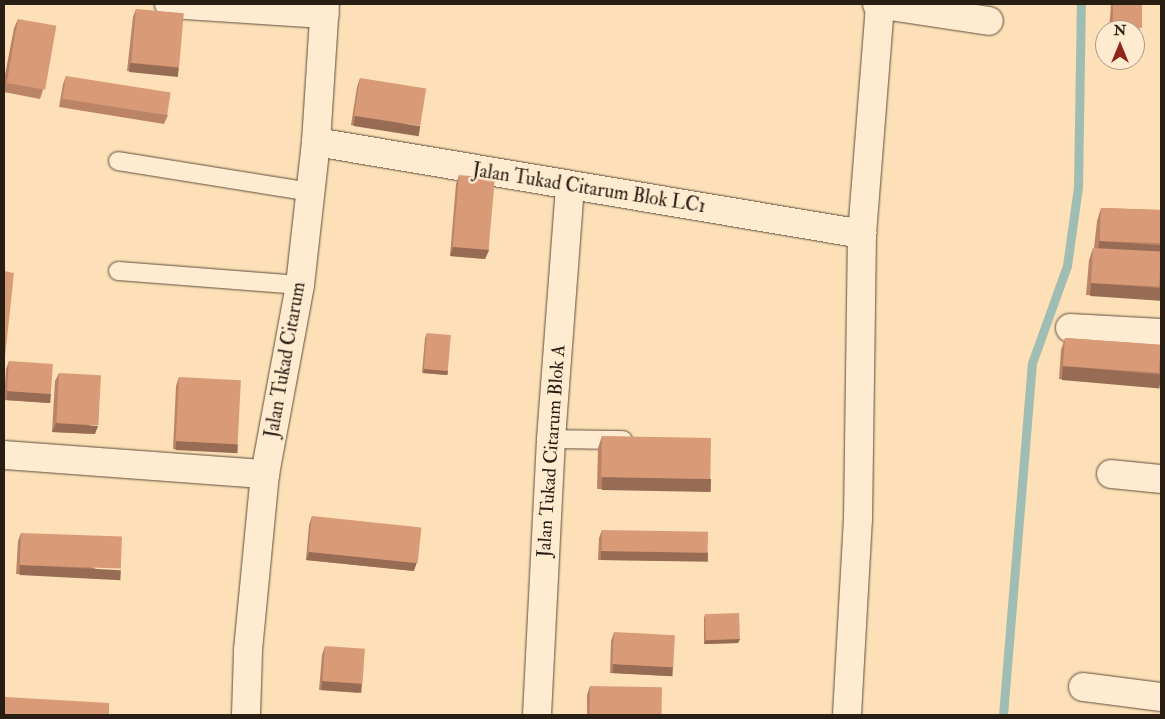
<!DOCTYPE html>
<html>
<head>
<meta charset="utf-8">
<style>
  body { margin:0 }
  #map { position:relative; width:1165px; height:719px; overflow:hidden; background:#fde0b7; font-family:"IM FELL Double Pica",serif }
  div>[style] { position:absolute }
  .stream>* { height:9px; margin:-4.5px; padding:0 4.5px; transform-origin:4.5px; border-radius:4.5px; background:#9fbdb2 }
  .roads { filter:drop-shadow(0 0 1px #5d4e3c) drop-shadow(0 0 1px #5d4e3c) }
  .lane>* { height:18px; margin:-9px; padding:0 9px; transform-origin:9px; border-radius:9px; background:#feebd0 }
  .street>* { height:28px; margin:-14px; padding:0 14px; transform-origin:14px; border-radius:14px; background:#feebd0 }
  .wall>* { inset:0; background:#bb8467 }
  .shaded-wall>* { inset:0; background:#986c54; transform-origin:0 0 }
  .building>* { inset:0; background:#d99a78; transform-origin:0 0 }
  span { translate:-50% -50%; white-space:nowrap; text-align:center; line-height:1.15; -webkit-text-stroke:5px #feebd0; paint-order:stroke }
  .street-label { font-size:19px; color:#281e13 }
  .frame { position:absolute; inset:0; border:5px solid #281e13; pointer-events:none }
  .north { position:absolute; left:1095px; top:20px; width:50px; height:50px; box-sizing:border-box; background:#feebd0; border:1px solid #a89984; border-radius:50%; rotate:0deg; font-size:14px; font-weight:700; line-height:20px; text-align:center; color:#281e13 }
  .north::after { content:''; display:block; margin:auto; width:18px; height:22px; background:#8f2418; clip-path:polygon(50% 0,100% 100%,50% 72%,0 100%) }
</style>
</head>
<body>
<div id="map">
  <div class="stream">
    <i style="left:1003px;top:715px;width:353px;rotate:-85.3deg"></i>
    <i style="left:1032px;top:363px;width:103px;rotate:-70.2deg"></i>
    <i style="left:1067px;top:266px;width:80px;rotate:-82.1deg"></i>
    <i style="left:1078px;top:187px;width:183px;rotate:-89.1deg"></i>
  </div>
  <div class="roads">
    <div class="lane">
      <i style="left:118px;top:161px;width:195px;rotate:9.1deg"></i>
      <i style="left:118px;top:271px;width:183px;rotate:4.4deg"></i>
      <i style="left:551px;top:439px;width:72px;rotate:0.8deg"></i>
    </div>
    <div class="street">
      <i style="left:169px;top:4px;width:156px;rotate:3.7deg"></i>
      <i style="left:877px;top:4px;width:113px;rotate:8.6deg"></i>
      <i style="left:316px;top:142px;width:554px;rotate:9.56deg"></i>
      <i style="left:1070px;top:328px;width:91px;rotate:3.1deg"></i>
      <i style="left:4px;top:455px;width:262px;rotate:4.2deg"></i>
      <i style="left:1111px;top:474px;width:50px;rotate:5.7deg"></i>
      <i style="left:1083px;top:687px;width:79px;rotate:7.3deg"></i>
      <i style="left:246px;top:715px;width:65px;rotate:-88.2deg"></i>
      <i style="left:248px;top:650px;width:177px;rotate:-84.5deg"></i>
      <i style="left:265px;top:474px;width:192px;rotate:-79.5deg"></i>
      <i style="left:300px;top:285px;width:144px;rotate:-83.6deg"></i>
      <i style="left:316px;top:142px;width:138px;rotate:-86.3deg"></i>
      <i style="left:537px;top:715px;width:276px;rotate:-87.1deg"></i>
      <i style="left:551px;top:439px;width:254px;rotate:-85.7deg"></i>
      <i style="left:847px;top:715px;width:196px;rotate:-86.8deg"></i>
      <i style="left:858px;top:519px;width:285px;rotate:-89.2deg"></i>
      <i style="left:862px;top:234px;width:231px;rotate:-85.5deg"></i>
    </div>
  </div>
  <div class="wall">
    <i style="clip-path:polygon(1111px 4px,1142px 4px,1137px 38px,1135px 30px,1109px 30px)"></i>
    <i style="clip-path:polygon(136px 9px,179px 68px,176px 76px,127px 71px,133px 17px)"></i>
    <i style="clip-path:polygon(18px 19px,43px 90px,40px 99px,4px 92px,4px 80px,14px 28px)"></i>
    <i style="clip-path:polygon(66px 76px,168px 115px,164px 124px,59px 107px,63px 84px)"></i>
    <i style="clip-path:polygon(360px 78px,417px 135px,351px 125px,357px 87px)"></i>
    <i style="clip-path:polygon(459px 175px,489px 250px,485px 259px,450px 256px,456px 184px)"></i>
    <i style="clip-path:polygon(1101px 208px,1161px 210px,1161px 300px,1086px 295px,1089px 260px,1093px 248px,1094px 248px,1097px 221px)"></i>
    <i style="clip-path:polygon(427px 333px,448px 371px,446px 375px,422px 373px,425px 338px)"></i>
    <i style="clip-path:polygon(1065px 338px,1161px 345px,1161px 386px,1059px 379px,1061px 350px)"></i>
    <i style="clip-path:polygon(9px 361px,51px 394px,48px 403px,4px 400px,6px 369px)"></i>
    <i style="clip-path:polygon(59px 373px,95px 434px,52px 432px,55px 381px)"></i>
    <i style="clip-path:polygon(179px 377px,235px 452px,173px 449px,176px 386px)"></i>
    <i style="clip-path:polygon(602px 436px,711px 479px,706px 491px,597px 489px,598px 448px)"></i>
    <i style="clip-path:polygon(312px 516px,414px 571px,306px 560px,309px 525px)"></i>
    <i style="clip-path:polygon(602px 530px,708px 552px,705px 561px,598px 560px,599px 538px)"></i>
    <i style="clip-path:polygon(21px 533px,117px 579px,16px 574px,18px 541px)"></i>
    <i style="clip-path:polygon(705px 614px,740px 639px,738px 643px,704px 644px,704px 618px)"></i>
    <i style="clip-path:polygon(614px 632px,673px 667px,670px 676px,610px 673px,611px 641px)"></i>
    <i style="clip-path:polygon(325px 646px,362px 684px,359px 693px,319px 690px,322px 655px)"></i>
    <i style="clip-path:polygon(590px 686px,661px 715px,587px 715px,587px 695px)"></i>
  </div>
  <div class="shaded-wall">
    <i style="clip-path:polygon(1112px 28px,1140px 29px,1137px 38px,1135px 38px,1135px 30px,1111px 30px)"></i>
    <i style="left:130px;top:63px;width:49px;height:9px;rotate:6deg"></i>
    <i style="left:355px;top:116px;width:66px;height:10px;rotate:9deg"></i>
    <i style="left:1099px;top:241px;width:62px;height:13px;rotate:4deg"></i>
    <i style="clip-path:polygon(453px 247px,489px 250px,485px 259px,450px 256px)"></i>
    <i style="left:1091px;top:283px;width:70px;height:13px;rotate:4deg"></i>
    <i style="left:1063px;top:366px;width:98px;height:14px;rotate:5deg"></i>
    <i style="left:424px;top:369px;width:24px;height:4px;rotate:5deg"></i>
    <i style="left:7px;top:391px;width:44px;height:9px;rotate:4deg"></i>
    <i style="clip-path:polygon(56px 423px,98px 426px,95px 434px,52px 432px)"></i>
    <i style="left:176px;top:441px;width:62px;height:9px;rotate:3deg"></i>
    <i style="left:602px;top:477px;width:109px;height:13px;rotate:1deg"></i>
    <i style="left:601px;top:551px;width:107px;height:9px;rotate:1deg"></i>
    <i style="clip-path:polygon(309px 552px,417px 562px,414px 571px,306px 560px)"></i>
    <i style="left:20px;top:565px;width:101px;height:10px;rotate:3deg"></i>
    <i style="clip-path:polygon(706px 639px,740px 639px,738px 643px,704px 644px)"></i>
    <i style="left:613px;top:664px;width:60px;height:9px;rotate:3deg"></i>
    <i style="left:322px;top:681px;width:40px;height:9px;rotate:4deg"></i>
  </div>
  <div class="building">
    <i style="left:1113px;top:4px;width:29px;height:24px"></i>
    <i style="left:136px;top:9px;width:48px;height:54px;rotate:5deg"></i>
    <i style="left:18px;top:19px;width:39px;height:65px;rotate:10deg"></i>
    <i style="left:66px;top:76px;width:106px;height:23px;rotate:9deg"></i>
    <i style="left:360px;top:78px;width:67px;height:38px;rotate:9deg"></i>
    <i style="left:459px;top:175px;width:36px;height:72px;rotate:5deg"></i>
    <i style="left:1101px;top:208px;width:60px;height:33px;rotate:2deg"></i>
    <i style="left:1093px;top:248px;width:68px;height:35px;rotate:3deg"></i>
    <i style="clip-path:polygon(4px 271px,14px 273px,5px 357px,4px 357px)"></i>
    <i style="left:427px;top:333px;width:24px;height:36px;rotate:5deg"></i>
    <i style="left:1065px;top:338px;width:96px;height:28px;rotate:4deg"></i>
    <i style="left:9px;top:361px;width:44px;height:30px;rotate:4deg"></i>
    <i style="left:59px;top:373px;width:42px;height:50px;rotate:3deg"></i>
    <i style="left:179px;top:377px;width:62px;height:64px;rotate:3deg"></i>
    <i style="left:602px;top:436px;width:109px;height:41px;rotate:1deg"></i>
    <i style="left:312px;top:516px;width:110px;height:36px;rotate:6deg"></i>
    <i style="left:602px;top:530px;width:106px;height:21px;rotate:1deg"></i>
    <i style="left:21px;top:533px;width:101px;height:32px;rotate:2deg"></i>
    <i style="left:739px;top:613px;width:26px;height:34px;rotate:88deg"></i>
    <i style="left:614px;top:632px;width:61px;height:32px;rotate:3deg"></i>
    <i style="left:325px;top:646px;width:40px;height:35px;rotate:4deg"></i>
    <i style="left:590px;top:686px;width:72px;height:29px;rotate:1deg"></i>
    <i style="clip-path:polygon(5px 697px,109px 703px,109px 715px,4px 715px)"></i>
  </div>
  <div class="street-label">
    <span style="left:589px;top:189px;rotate:9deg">Jalan Tukad Citarum Blok LC1</span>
    <span style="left:286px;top:360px;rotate:-80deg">Jalan Tukad Citarum</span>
    <span style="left:552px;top:451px;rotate:-86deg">Jalan Tukad Citarum Blok A</span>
  </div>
  <div class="frame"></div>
  <div class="north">N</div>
</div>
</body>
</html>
